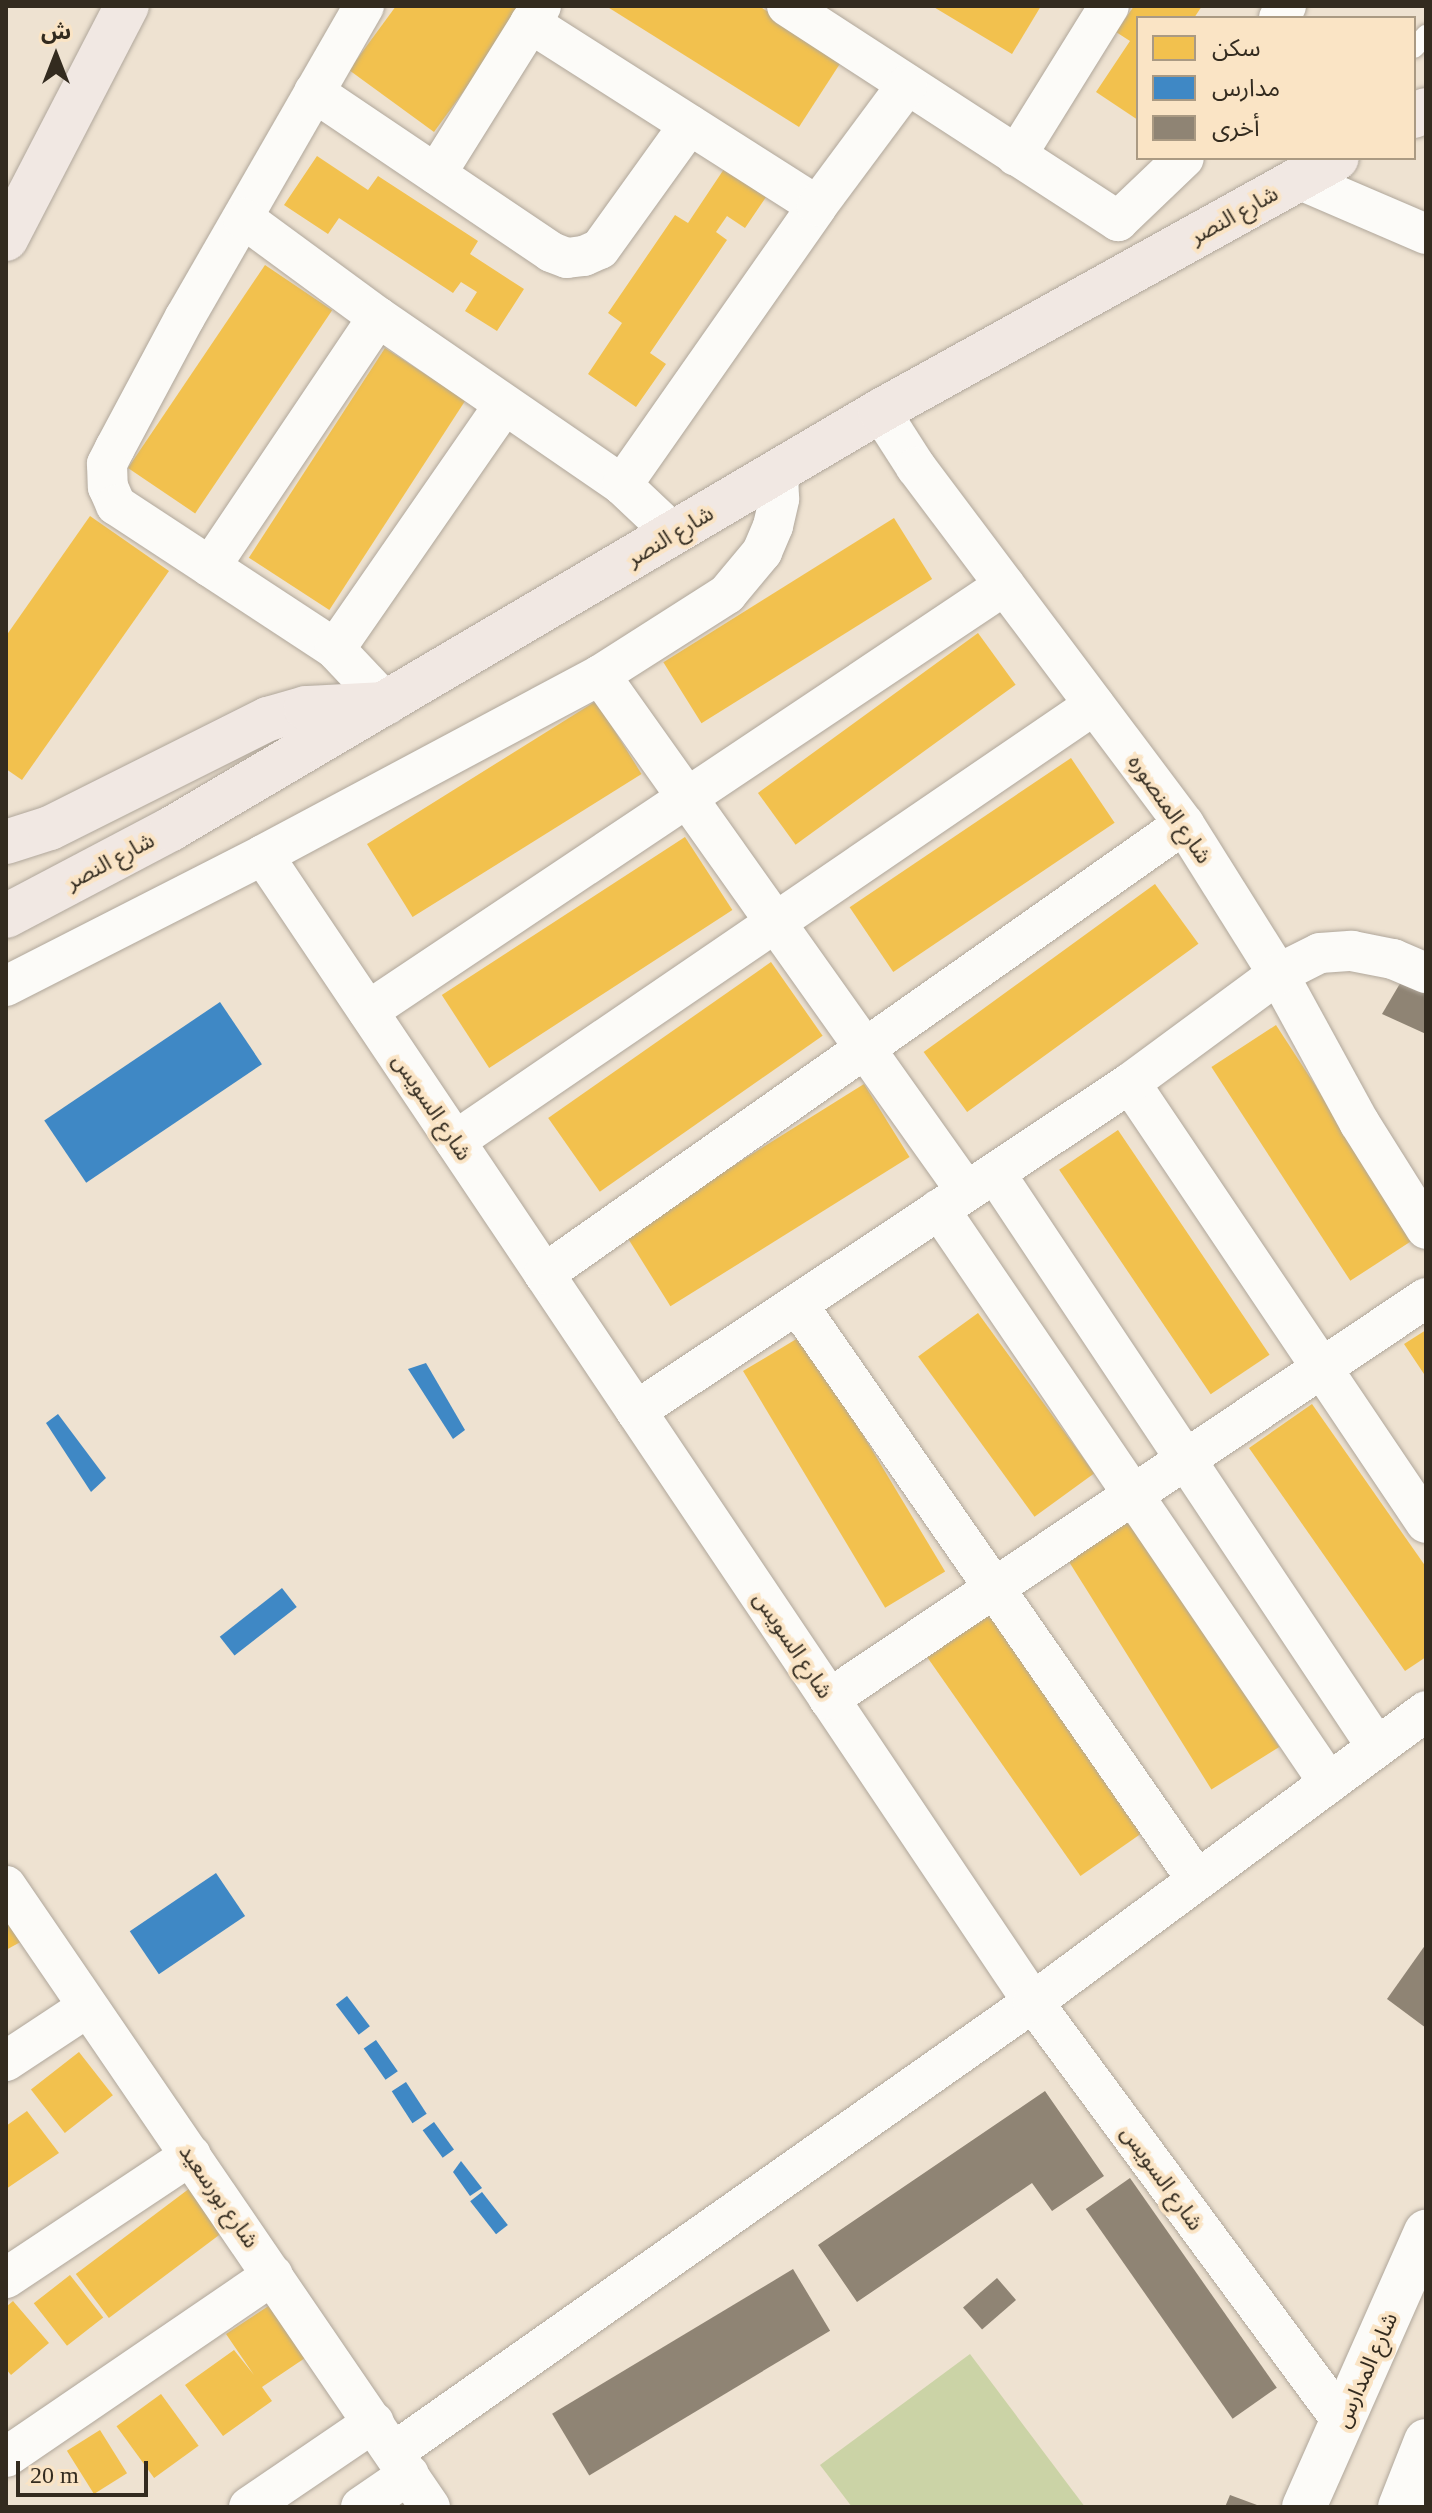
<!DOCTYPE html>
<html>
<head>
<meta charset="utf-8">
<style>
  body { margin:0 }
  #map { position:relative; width:1432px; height:2513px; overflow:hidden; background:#eee2d1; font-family:"Times New Roman","Noto Sans Arabic",serif }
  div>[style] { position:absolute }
  .green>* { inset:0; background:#cbd3a6 }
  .homes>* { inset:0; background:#f2c14e; transform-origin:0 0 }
  .schools>* { inset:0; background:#3f88c5; transform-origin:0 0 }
  .building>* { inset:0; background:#8f8474; transform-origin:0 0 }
  .roads { filter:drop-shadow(0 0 2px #b0a79b) drop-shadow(0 0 2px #b0a79b) }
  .service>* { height:20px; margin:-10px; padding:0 10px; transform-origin:10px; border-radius:10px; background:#fcfbf8 }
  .minor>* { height:40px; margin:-20px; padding:0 20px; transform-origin:20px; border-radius:20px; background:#fcfbf8 }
  .tertiary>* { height:44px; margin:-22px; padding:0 22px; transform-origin:22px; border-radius:22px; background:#fcfbf8 }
  .primary>* { height:44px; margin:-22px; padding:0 22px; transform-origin:22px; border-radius:22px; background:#f1e8e3 }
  span { translate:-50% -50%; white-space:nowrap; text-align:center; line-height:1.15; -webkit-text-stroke:8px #fae4c5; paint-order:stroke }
  .street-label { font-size:22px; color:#332b1f }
  .frame { position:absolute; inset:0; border:8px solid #332b1f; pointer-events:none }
  .legend { position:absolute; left:1136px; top:16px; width:280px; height:144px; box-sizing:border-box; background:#fae4c5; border:2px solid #aa9a83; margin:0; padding:10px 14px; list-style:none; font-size:24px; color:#332b1f }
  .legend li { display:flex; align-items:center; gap:16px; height:40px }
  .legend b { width:40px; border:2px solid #aa9a83 }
  .north { position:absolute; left:16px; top:16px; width:80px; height:80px; -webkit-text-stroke:6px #fae4c5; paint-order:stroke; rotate:0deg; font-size:22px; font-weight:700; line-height:32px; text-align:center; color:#332b1f }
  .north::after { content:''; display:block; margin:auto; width:28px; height:36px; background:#332b1f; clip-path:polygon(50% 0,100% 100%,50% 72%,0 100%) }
  .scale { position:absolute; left:16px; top:2461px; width:132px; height:36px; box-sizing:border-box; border:4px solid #332b1f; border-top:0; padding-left:10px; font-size:24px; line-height:28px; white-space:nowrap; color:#332b1f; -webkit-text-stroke:6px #fae4c5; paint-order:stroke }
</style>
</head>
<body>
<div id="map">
  <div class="green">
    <i style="clip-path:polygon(970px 2354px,1085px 2507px,852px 2507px,820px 2465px)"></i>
  </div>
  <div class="homes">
    <i style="clip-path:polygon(396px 6px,526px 6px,434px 132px,349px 70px)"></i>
    <i style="clip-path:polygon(606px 6px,759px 6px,843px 59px,799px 127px)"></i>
    <i style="clip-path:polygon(932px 6px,1041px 6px,1012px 54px)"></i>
    <i style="clip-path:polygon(1134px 6px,1202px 6px,1194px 18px,1138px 18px,1138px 120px,1096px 92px,1130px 41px,1116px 32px)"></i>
    <i style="clip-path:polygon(317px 156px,368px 190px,378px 176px,478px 241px,470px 254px,524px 289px,497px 331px,465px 311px,477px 292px,461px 282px,453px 293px,339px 218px,328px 234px,284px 205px)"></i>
    <i style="clip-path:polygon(724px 169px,766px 197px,745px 228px,727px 216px,716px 232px,727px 240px,650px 353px,666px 364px,636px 407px,588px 374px,622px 323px,608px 313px,675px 215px,688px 223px)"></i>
    <i style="left:265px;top:265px;width:81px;height:245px;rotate:34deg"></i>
    <i style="left:385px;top:348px;width:96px;height:250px;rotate:33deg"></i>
    <i style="clip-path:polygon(90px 516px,169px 571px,22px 780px,6px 769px,6px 636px)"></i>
    <i style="left:894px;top:518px;width:72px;height:272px;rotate:58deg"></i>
    <i style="left:978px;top:633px;width:64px;height:272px;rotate:54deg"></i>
    <i style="left:596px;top:701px;width:86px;height:270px;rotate:58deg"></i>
    <i style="left:1071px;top:758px;width:78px;height:267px;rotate:56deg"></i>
    <i style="left:685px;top:837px;width:87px;height:290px;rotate:57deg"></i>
    <i style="left:1155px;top:884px;width:74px;height:286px;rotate:54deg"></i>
    <i style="left:771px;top:962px;width:90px;height:272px;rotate:55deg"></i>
    <i style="left:1276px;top:1025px;width:255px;height:77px;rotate:57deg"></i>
    <i style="left:864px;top:1084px;width:86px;height:282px;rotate:58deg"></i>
    <i style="left:1118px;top:1130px;width:271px;height:71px;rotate:56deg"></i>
    <i style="left:978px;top:1313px;width:198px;height:74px;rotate:54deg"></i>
    <i style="clip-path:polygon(1426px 1330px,1426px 1377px,1404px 1344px)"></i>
    <i style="left:803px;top:1335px;width:276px;height:70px;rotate:59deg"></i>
    <i style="clip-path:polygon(1312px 1404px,1426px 1567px,1426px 1657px,1405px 1671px,1249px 1448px)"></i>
    <i style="left:1133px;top:1513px;width:276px;height:80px;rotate:58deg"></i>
    <i style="left:989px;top:1613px;width:268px;height:76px;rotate:55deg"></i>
    <i style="clip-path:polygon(6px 1910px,24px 1940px,6px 1950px)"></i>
    <i style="left:79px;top:2052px;width:55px;height:61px;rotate:52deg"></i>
    <i style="clip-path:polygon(27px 2111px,59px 2153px,6px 2189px,6px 2126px)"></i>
    <i style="left:194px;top:2185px;width:55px;height:148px;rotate:53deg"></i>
    <i style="left:70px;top:2275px;width:54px;height:46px;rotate:52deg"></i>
    <i style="clip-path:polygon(13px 2301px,49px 2343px,11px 2375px,6px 2369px,6px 2307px)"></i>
    <i style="clip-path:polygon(270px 2305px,305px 2358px,262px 2387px,272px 2401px,223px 2436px,185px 2385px,234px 2350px,254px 2375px,226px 2334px)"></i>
    <i style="left:161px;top:2394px;width:64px;height:55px;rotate:54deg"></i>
    <i style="left:100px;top:2430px;width:51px;height:39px;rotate:58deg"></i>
  </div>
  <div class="schools">
    <i style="left:220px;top:1002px;width:75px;height:212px;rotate:56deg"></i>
    <i style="clip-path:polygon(426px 1363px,465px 1430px,453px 1439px,408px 1369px)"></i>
    <i style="clip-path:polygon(58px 1414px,106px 1478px,91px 1492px,46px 1423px)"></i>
    <i style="left:282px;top:1588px;width:24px;height:79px;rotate:52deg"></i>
    <i style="left:216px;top:1873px;width:52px;height:104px;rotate:56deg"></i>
    <i style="left:347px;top:1996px;width:38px;height:14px;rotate:53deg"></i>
    <i style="left:376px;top:2040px;width:38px;height:15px;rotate:55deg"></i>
    <i style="left:406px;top:2082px;width:38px;height:17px;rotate:57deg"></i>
    <i style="left:434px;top:2122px;width:34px;height:14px;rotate:54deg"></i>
    <i style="clip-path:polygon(461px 2161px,482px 2188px,470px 2196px,453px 2172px)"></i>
    <i style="left:482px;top:2192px;width:42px;height:15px;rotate:52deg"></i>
  </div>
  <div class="building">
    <i style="clip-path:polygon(1405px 975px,1426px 985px,1426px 1034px,1382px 1014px)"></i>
    <i style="clip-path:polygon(1426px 1944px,1426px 2028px,1387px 1999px)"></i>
    <i style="clip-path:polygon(1045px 2091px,1104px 2176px,1052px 2211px,1032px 2183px,857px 2302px,818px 2245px)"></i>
    <i style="left:1130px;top:2178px;width:256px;height:54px;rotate:55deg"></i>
    <i style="left:793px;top:2269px;width:72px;height:281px;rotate:59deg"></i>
    <i style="left:997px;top:2278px;width:29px;height:45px;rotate:49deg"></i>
    <i style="clip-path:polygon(1230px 2495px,1257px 2505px,1256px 2507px,1225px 2507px)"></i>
  </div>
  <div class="roads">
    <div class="service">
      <i style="left:1414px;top:48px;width:18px;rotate:-47deg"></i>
    </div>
    <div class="minor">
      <i style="left:364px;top:6px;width:359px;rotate:119.9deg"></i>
      <i style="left:185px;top:317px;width:149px;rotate:118.1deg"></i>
      <i style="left:115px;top:448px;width:18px;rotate:117deg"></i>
      <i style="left:107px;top:464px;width:23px;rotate:88deg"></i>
      <i style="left:108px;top:487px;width:20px;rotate:66deg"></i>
      <i style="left:116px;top:505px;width:262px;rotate:33.3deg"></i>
      <i style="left:335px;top:649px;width:76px;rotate:46.6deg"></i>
      <i style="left:787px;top:6px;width:395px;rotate:33deg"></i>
      <i style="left:1118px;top:221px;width:91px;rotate:-43.7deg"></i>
      <i style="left:1279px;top:18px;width:14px;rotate:-60deg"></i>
      <i style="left:530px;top:23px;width:340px;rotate:32.5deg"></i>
      <i style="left:314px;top:92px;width:286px;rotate:34deg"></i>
      <i style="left:551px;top:252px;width:17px;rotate:21deg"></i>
      <i style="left:567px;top:258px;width:17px;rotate:-7deg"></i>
      <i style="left:584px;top:256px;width:17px;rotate:-24deg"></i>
      <i style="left:600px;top:249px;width:153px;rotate:-54.3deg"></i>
      <i style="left:1016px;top:156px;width:176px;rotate:-58.2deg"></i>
      <i style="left:436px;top:174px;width:198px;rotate:-58deg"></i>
      <i style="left:1298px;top:179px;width:139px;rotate:23.3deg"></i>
      <i style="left:243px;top:218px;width:167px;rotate:36.3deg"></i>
      <i style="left:378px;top:317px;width:296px;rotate:34.5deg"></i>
      <i style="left:622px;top:485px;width:71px;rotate:43.3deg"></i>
      <i style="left:880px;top:411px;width:67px;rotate:57.3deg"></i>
      <i style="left:916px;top:467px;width:446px;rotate:53.1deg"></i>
      <i style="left:1184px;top:824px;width:177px;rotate:57.9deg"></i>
      <i style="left:1278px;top:974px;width:169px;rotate:61.3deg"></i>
      <i style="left:1359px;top:1122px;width:126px;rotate:57.9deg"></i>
      <i style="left:622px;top:485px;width:340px;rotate:-55deg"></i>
      <i style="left:817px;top:206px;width:151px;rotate:-53.4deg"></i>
      <i style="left:210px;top:567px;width:301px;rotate:-56.1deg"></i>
      <i style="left:335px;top:649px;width:297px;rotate:-55.3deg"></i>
      <i style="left:600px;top:675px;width:633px;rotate:54.65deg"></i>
      <i style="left:263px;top:855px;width:1381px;rotate:56.13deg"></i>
      <i style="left:1033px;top:2002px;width:522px;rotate:53.57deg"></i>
      <i style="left:6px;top:986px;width:288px;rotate:-27deg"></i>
      <i style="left:263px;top:855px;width:382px;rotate:-28.1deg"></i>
      <i style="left:600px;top:675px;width:151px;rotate:-32.5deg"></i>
      <i style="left:727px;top:594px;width:55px;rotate:-50.2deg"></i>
      <i style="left:762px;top:552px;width:28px;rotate:-67deg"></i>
      <i style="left:773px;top:526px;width:28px;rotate:-77deg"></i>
      <i style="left:779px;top:499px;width:28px;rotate:-92deg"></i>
      <i style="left:368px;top:1011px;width:766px;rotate:-33.77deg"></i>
      <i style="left:1130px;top:1083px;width:530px;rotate:56.07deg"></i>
      <i style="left:455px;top:1141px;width:774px;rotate:-34.31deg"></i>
      <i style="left:995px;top:1173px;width:689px;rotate:56.36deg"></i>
      <i style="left:939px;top:1209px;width:694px;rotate:55.81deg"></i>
      <i style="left:544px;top:1274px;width:782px;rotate:-35.11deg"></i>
      <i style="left:797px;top:1304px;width:701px;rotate:55.22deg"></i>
      <i style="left:636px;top:1411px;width:593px;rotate:-33.58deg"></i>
      <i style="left:1130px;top:1083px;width:184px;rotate:-36.4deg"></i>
      <i style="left:1278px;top:974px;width:47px;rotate:-26.6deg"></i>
      <i style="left:1320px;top:953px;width:32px;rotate:-4deg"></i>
      <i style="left:1352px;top:951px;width:42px;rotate:11deg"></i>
      <i style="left:1393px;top:959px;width:36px;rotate:23deg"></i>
      <i style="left:829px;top:1699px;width:719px;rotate:-33.89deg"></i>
      <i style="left:6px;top:1886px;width:752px;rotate:55.68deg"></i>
      <i style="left:6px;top:2061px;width:98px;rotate:-33.4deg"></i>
      <i style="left:6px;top:2278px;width:222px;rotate:-33.6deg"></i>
      <i style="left:394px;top:2452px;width:782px;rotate:-35.15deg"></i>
      <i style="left:1033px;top:2002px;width:489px;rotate:-36.5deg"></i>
      <i style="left:6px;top:2457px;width:323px;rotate:-34.3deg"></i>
      <i style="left:249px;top:2507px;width:151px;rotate:-34.2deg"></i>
      <i style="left:361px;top:2507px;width:58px;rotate:-34.5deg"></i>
    </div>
    <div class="tertiary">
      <i style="left:1304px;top:2507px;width:301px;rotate:-66.1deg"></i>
      <i style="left:1400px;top:2507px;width:71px;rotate:-68.5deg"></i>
    </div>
    <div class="primary">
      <i style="left:1414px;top:116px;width:13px;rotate:-27deg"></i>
      <i style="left:6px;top:239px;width:263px;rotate:-62.6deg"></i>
      <i style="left:6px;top:842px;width:46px;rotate:-17.7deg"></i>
      <i style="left:50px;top:828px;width:244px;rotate:-26.6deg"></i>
      <i style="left:268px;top:719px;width:40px;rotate:-16deg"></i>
      <i style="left:306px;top:708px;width:76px;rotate:-3deg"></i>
      <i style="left:6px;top:916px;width:187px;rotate:-27.8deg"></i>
      <i style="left:171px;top:829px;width:823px;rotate:-30.52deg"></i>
      <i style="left:880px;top:411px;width:522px;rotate:-28.97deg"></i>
    </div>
  </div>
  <div class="street-label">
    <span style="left:1234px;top:215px;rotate:-29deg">شارع النصر</span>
    <span style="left:670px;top:536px;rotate:-31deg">شارع النصر</span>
    <span style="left:1170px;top:809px;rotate:55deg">شارع المنصوره</span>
    <span style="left:110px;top:861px;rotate:-28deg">شارع النصر</span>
    <span style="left:432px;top:1107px;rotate:56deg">شارع السويس</span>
    <span style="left:793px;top:1645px;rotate:56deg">شارع السويس</span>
    <span style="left:1162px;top:2178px;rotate:54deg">شارع السويس</span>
    <span style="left:219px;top:2196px;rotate:55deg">شارع بورسعيد</span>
    <span style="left:1366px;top:2370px;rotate:-66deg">شارع المدارس</span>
  </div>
  <div class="frame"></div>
  <ul class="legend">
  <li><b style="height:22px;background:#f2c14e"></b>سكن</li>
  <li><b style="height:22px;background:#3f88c5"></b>مدارس</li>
  <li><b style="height:22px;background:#8f8474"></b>أخرى</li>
  </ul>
  <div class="north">ش</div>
  <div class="scale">20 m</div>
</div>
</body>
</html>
